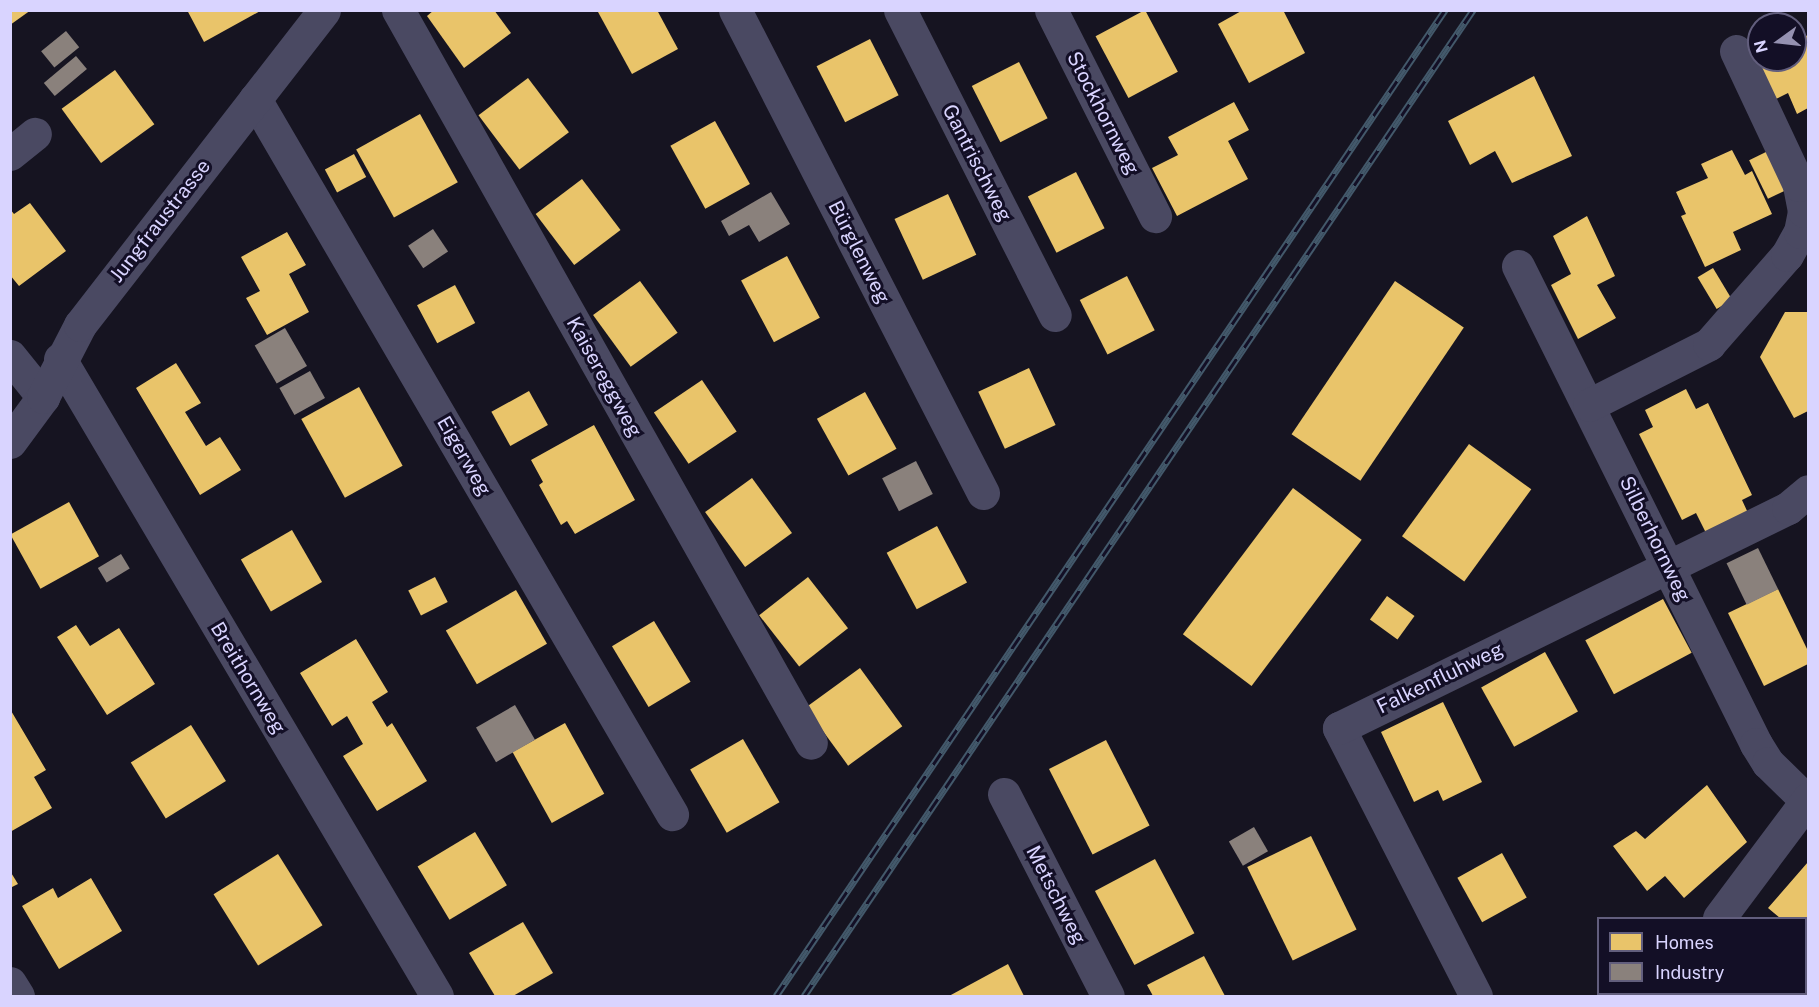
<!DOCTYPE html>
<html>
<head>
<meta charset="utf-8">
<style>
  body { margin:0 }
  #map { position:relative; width:1819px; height:1007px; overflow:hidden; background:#161421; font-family:"Public Sans",sans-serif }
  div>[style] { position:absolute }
  .homes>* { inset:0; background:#e9c46a; transform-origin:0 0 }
  .industry>* { inset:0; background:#8a817c; transform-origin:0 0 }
  .minor>* { height:33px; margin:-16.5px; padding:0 16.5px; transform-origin:16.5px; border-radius:16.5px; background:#4a4962 }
  .rail>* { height:7px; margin-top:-3.5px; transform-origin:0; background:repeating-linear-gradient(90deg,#130f26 0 14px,#43596b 0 28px); box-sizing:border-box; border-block:2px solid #43596b }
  span { translate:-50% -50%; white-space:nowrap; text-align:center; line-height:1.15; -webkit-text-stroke:6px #130f26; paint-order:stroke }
  .street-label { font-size:20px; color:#d9d4ff }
  .frame { position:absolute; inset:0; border:12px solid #d9d4ff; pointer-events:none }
  .legend { position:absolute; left:1597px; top:917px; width:210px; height:78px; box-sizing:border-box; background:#130f26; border:2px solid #625e7d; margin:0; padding:8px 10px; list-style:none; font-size:18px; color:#d9d4ff }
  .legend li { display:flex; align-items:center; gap:12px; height:30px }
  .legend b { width:30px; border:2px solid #625e7d }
  .north { position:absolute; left:1747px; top:12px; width:60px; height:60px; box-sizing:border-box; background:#130f26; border:2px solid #625e7d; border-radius:50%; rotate:255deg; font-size:16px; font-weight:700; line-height:24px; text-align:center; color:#d9d4ff }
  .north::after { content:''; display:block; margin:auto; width:21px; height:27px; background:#9591b1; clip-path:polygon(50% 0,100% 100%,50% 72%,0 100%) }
</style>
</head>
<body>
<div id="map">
  <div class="homes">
    <i style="clip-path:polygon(10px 10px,31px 10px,10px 25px)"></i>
    <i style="clip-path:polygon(187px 10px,262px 10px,204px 42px)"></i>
    <i style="clip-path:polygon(434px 10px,494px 10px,511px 33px,464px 68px,427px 16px)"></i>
    <i style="clip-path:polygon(601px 10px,657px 10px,678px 49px,632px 74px,598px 12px)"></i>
    <i style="left:1145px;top:10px;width:70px;height:56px;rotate:62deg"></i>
    <i style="clip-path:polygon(1243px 10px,1283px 10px,1305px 53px,1249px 83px,1218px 24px)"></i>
    <i style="clip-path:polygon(1808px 35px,1808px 108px,1797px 114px,1788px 93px,1774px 100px,1755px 60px,1795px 60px,1795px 41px)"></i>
    <i style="left:870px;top:39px;width:63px;height:60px;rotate:63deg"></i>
    <i style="left:1019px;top:62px;width:63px;height:53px;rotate:63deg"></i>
    <i style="left:115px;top:70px;width:67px;height:66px;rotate:54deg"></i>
    <i style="clip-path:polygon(1534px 76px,1572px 156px,1512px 183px,1495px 151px,1470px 165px,1448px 121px)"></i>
    <i style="left:528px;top:78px;width:68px;height:62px;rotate:53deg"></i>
    <i style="clip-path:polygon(1234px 102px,1249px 130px,1228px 141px,1248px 179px,1177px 216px,1152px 168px,1178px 155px,1168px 137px)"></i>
    <i style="left:420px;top:114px;width:78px;height:73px;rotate:61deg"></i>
    <i style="left:715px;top:121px;width:72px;height:51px;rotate:61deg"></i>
    <i style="clip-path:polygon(1732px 150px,1745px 175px,1752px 171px,1772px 214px,1733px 232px,1741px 250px,1705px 267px,1681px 216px,1686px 214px,1676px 192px,1708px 178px,1701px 164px)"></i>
    <i style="left:1768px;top:151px;width:43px;height:21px;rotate:64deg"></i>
    <i style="left:354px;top:154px;width:26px;height:33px;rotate:62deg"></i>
    <i style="left:1076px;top:172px;width:63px;height:54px;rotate:63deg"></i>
    <i style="left:582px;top:179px;width:64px;height:58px;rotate:53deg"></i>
    <i style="left:948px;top:194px;width:67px;height:59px;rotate:65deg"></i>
    <i style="clip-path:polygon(30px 203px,66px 251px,19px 286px,10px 275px,10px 209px,14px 214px)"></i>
    <i style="clip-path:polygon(1587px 216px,1615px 276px,1597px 285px,1616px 318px,1578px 339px,1551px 285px,1571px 274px,1553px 236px)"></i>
    <i style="clip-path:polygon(287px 232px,306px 265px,289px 274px,309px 312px,267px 335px,246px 298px,260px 291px,241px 257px)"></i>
    <i style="left:787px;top:256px;width:70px;height:52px;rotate:62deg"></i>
    <i style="left:1713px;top:268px;width:37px;height:18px;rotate:59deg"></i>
    <i style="left:1127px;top:276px;width:61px;height:53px;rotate:63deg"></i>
    <i style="left:640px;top:281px;width:64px;height:58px;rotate:54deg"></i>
    <i style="left:1395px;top:281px;width:83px;height:185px;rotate:34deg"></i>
    <i style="left:455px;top:285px;width:43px;height:43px;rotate:62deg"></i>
    <i style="clip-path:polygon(1785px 312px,1808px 312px,1808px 411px,1794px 418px,1760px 357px)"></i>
    <i style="clip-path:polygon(176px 363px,201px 403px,185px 412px,206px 446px,220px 437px,241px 470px,200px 495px,136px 388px)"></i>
    <i style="left:1029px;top:368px;width:63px;height:56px;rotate:65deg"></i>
    <i style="left:702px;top:380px;width:62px;height:58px;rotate:56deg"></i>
    <i style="left:359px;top:387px;width:90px;height:66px;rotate:61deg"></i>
    <i style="clip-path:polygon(1686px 389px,1696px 409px,1708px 403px,1752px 495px,1742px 500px,1748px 513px,1706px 533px,1696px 513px,1682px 520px,1639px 434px,1653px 427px,1645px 410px)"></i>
    <i style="left:529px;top:391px;width:39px;height:43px;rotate:61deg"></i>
    <i style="left:865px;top:392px;width:65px;height:55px;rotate:61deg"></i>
    <i style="clip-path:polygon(594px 425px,635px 500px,575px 534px,567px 521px,561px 525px,539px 485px,543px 482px,531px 460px)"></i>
    <i style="left:1469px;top:444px;width:77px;height:114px;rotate:36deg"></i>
    <i style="left:752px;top:478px;width:68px;height:58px;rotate:54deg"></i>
    <i style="left:1293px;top:488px;width:86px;height:183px;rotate:37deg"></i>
    <i style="left:69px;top:502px;width:62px;height:67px;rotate:61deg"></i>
    <i style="left:937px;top:526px;width:64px;height:57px;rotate:62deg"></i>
    <i style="left:292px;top:530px;width:60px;height:59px;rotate:60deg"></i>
    <i style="left:435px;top:577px;width:28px;height:30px;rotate:63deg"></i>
    <i style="left:808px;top:577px;width:65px;height:62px;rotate:52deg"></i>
    <i style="clip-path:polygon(1778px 589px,1808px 651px,1808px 664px,1764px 686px,1728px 613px)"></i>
    <i style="left:516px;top:590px;width:62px;height:81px;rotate:60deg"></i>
    <i style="left:1387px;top:596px;width:34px;height:29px;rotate:36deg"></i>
    <i style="left:1663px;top:599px;width:61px;height:88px;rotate:62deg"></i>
    <i style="left:654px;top:621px;width:71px;height:49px;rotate:59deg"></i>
    <i style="clip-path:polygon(76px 625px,90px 646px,119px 628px,155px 684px,107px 715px,57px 637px)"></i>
    <i style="clip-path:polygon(356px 639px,388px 692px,372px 702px,387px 727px,392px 723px,427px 781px,377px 811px,343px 756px,363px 744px,347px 716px,332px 726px,300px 673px)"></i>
    <i style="left:1545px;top:652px;width:68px;height:73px;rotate:61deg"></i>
    <i style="left:860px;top:668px;width:72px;height:67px;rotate:54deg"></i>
    <i style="clip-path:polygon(1443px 702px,1482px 782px,1443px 801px,1438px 790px,1414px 802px,1381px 732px)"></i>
    <i style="clip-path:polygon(10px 709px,46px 770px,34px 777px,52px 808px,10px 832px)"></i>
    <i style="left:565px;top:723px;width:81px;height:60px;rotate:61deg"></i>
    <i style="left:191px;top:725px;width:66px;height:71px;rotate:58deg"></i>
    <i style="left:743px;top:739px;width:73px;height:61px;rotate:60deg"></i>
    <i style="left:1106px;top:740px;width:96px;height:64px;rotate:63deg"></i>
    <i style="clip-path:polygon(1707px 785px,1747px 842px,1684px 898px,1665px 876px,1647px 891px,1613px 846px,1636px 831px,1645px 839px)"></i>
    <i style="left:475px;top:832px;width:62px;height:67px;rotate:59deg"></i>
    <i style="left:1311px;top:836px;width:104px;height:71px;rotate:64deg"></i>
    <i style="left:1502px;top:853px;width:51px;height:51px;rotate:61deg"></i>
    <i style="left:278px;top:854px;width:84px;height:76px;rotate:58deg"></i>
    <i style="left:1155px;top:859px;width:84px;height:68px;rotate:62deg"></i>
    <i style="clip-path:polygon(1808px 862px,1808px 944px,1806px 918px,1780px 918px,1768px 908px)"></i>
    <i style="clip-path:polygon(10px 871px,18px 884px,10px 888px)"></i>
    <i style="clip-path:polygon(91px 878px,122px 931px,59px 969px,22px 906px,53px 888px,58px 898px)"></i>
    <i style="clip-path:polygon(523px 922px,553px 973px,513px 996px,495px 996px,469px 953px)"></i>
    <i style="clip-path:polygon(1204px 956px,1225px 996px,1153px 996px,1147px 985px)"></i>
    <i style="clip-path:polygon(1008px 964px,1024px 996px,949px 996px)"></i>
    <i style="clip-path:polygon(1737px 994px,1779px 994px,1781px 996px,1732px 996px)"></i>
  </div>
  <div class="industry">
    <i style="left:66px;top:31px;width:21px;height:32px;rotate:51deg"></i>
    <i style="left:76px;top:56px;width:17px;height:42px;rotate:50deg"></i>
    <i style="clip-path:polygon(771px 192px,790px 224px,759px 242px,749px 225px,729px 236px,721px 221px)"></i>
    <i style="left:433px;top:229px;width:27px;height:30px;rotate:56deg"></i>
    <i style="left:285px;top:328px;width:44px;height:35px;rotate:60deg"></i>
    <i style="left:310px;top:371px;width:31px;height:35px;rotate:61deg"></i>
    <i style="left:916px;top:461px;width:37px;height:38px;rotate:63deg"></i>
    <i style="left:1758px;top:548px;width:46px;height:35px;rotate:64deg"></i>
    <i style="left:121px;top:554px;width:17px;height:27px;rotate:59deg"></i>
    <i style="left:515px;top:705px;width:40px;height:45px;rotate:60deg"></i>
    <i style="left:1254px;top:827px;width:28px;height:29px;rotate:60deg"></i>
  </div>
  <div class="minor">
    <i style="left:398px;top:10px;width:841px;rotate:60.6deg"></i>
    <i style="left:735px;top:10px;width:543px;rotate:62.82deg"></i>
    <i style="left:900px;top:10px;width:342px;rotate:63.1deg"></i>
    <i style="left:1051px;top:10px;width:231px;rotate:63.2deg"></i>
    <i style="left:255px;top:99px;width:828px;rotate:59.75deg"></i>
    <i style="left:10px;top:154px;width:32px;rotate:-39deg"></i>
    <i style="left:1518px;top:266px;width:534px;rotate:63.53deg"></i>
    <i style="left:1756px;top:744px;width:22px;rotate:58deg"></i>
    <i style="left:1768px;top:763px;width:54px;rotate:44.3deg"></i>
    <i style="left:10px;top:356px;width:53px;rotate:51.2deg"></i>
    <i style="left:60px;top:359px;width:740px;rotate:59.38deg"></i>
    <i style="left:1589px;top:405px;width:135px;rotate:-26.9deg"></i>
    <i style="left:1709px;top:344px;width:118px;rotate:-48.8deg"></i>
    <i style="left:1787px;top:255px;width:26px;rotate:-61deg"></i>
    <i style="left:1800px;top:232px;width:21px;rotate:-79deg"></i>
    <i style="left:1804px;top:211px;width:26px;rotate:-101deg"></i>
    <i style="left:1799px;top:185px;width:148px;rotate:-115.2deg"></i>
    <i style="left:10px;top:442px;width:56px;rotate:-53.7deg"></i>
    <i style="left:43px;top:397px;width:81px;rotate:-62.8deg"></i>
    <i style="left:80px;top:325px;width:398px;rotate:-52.2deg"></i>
    <i style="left:1004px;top:794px;width:227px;rotate:62.8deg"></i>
    <i style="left:1719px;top:918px;width:149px;rotate:-53.2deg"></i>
    <i style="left:10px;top:983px;width:15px;rotate:58deg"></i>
    <i style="left:1476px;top:996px;width:301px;rotate:-117.1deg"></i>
    <i style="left:1339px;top:728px;width:500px;rotate:-26.1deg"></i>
    <i style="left:1788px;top:508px;width:26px;rotate:-40deg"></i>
    <i style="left:1660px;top:996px;width:3px;rotate:-45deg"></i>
  </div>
  <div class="rail">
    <i style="left:776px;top:996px;width:1192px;rotate:-55.84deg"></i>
    <i style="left:804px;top:996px;width:1192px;rotate:-55.84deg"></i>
  </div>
  <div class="street-label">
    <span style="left:1103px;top:113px;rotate:63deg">Stockhornweg</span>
    <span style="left:977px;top:163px;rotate:63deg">Gantrischweg</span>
    <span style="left:160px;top:221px;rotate:-52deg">Jungfraustrasse</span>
    <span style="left:859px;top:252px;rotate:63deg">Bürglenweg</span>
    <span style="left:604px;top:377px;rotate:61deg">Kaisereggweg</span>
    <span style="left:464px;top:456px;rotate:60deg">Eigerweg</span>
    <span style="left:1655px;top:539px;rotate:64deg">Silberhornweg</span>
    <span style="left:248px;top:678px;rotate:59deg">Breithornweg</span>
    <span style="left:1440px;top:678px;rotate:-26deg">Falkenfluhweg</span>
    <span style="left:1056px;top:895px;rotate:63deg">Metschweg</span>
  </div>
  <div class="frame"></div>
  <ul class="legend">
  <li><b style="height:16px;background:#e9c46a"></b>Homes</li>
  <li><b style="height:16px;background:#8a817c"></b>Industry</li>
  </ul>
  <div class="north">N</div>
</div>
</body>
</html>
